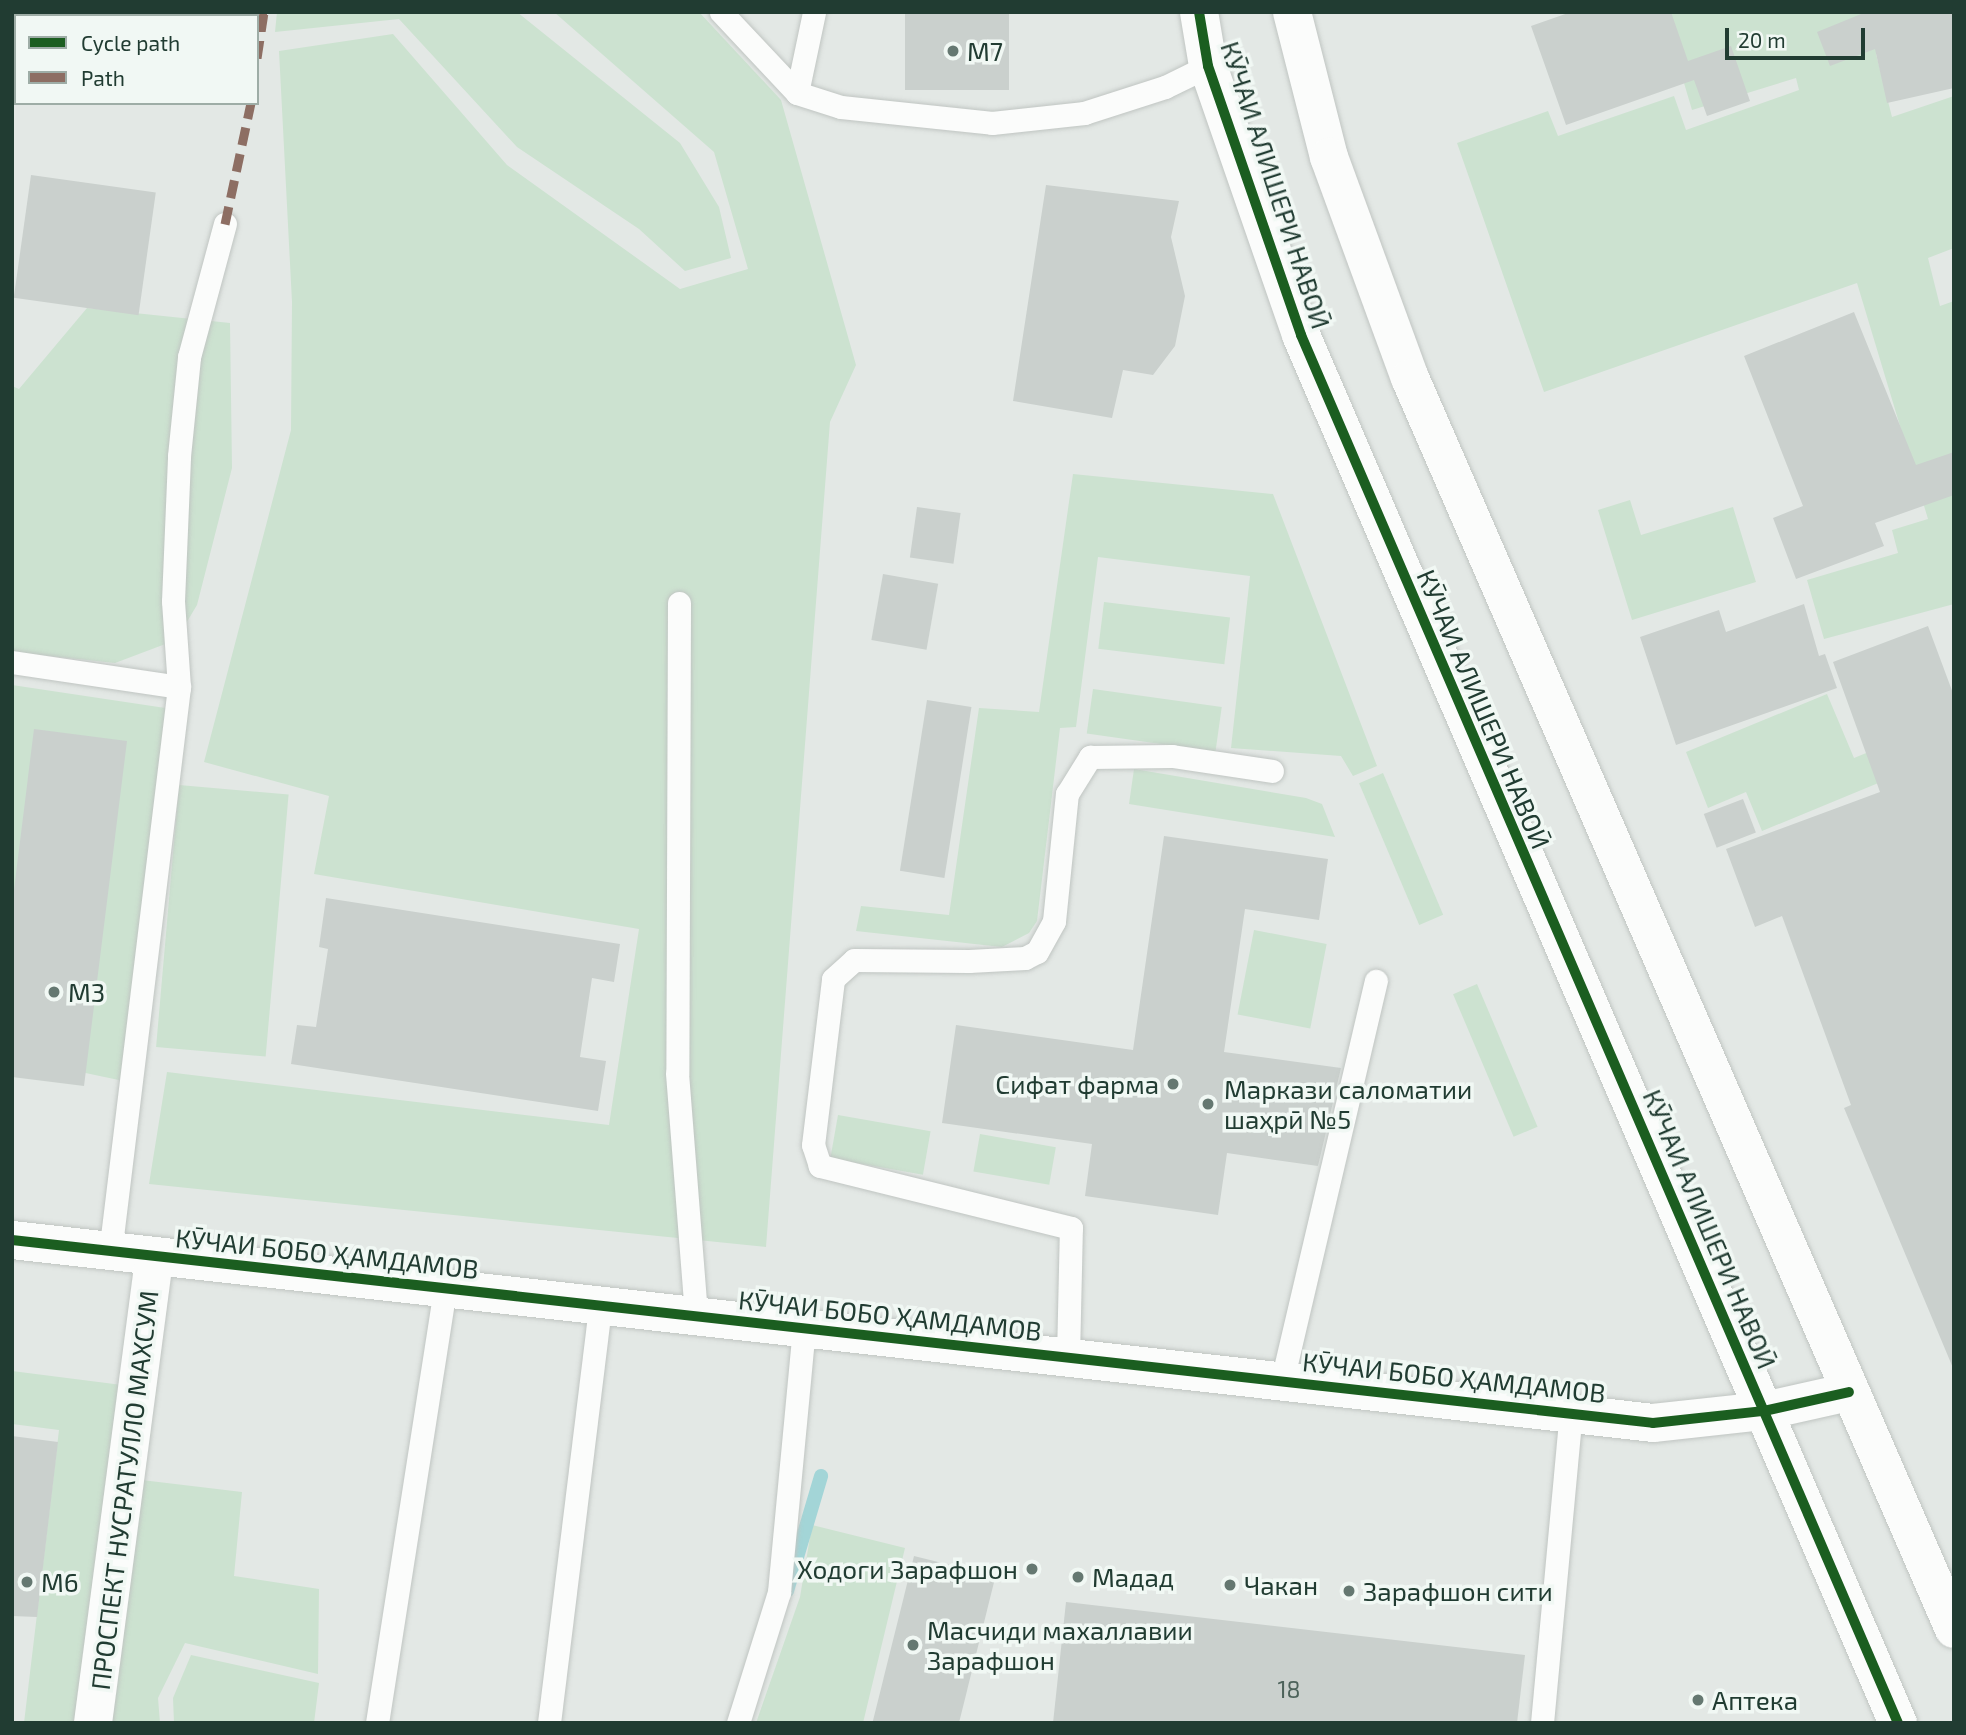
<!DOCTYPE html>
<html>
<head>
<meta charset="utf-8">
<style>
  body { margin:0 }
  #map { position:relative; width:1966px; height:1735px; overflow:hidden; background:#e3e8e5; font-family:"Exo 2",sans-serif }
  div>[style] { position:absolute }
  .green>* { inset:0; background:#cce2d0; transform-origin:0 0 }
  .stream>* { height:14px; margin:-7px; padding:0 7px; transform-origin:7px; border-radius:7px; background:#a3d5d7 }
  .building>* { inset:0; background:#cad0cd; transform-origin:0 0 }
  .roads { filter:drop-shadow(0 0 2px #c0c5c2) drop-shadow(0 0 2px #c0c5c2) }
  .service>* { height:23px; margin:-11.5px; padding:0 11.5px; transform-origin:11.5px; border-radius:11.5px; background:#fbfcfb }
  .tertiary>* { height:38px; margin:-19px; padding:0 19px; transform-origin:19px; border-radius:19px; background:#fbfcfb }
  .quiet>* { height:9px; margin-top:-4.5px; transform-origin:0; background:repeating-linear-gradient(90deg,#8d6e63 0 18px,transparent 0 27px) }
  .cycleway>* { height:10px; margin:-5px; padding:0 5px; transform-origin:5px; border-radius:5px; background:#1b5e20 }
  .dots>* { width:19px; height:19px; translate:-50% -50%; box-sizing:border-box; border:4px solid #f1f8f4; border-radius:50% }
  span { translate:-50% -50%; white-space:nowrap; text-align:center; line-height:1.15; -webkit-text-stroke:7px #f1f8f4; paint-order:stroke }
  .number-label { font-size:23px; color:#4c625a }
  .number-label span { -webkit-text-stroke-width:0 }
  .poi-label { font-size:26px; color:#213c32 }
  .left { translate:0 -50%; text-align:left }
  .right { translate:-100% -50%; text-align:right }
  .street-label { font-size:26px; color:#213c32 }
  .frame { position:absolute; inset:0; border:14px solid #213c32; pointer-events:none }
  .legend { position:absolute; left:14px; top:14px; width:245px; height:91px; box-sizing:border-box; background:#f1f8f4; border:2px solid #9eada6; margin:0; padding:9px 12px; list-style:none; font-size:21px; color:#213c32 }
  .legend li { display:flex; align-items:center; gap:14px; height:35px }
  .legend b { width:35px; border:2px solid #9eada6 }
  .scale { position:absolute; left:1725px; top:28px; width:140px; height:32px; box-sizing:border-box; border:4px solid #213c32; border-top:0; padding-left:9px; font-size:21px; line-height:24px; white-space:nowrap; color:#213c32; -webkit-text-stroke:5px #f1f8f4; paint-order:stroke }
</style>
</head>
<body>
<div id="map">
  <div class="green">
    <i style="clip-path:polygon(12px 12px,251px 12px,16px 16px,12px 77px)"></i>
    <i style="clip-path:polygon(277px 12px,517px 12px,680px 143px,719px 207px,731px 258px,685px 271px,639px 229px,517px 147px,399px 19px,275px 32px)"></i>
    <i style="clip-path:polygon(554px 12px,699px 12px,781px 100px,856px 365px,830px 422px,766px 1247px,149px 1184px,167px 1072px,609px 1125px,639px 929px,314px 874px,329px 796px,204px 762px,291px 430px,292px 302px,279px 51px,393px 34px,507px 165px,680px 289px,748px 269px,714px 152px)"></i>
    <i style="clip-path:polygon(1663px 12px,1954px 12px,1876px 54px,1892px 117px,1954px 96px,1954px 248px,1928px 258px,1940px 306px,1954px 301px,1954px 604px,1824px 639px,1807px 580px,1898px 553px,1892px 530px,1928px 519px,1857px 283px,1544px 392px,1457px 143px,1548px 111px,1558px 136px,1674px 96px,1686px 130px,1799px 90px,1796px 78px,1692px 110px)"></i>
    <i style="clip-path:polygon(87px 308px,230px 323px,232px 468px,197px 605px,176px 640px,115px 663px,12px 652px,12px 386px,19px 389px)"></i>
    <i style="clip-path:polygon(1073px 474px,1273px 494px,1377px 766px,1353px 776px,1341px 756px,1231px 748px,1250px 576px,1098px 557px,1076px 727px,1060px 728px,1037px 921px,1029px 933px,1002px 947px,856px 931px,861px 906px,949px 915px,979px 708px,1039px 712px)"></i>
    <i style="clip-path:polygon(1630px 500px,1641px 535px,1733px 507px,1756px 582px,1632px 620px,1598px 510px)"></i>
    <i style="left:1104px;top:602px;width:127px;height:47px;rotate:7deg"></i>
    <i style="clip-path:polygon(12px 685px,172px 709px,133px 1083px,57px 1067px,12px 1010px)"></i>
    <i style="left:1093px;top:689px;width:130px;height:45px;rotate:8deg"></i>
    <i style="clip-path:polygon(1827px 694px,1854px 758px,1876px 749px,1888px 779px,1762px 831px,1746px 792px,1708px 808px,1686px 752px)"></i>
    <i style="clip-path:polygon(1134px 769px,1306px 798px,1322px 804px,1335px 837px,1129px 804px)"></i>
    <i style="left:1383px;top:773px;width:154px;height:26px;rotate:67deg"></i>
    <i style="left:179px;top:785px;width:110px;height:263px;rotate:5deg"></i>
    <i style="left:1254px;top:930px;width:74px;height:86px;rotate:11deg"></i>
    <i style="left:1477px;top:984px;width:155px;height:26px;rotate:67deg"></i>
    <i style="left:838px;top:1115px;width:94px;height:44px;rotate:10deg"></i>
    <i style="left:980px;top:1134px;width:77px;height:38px;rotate:10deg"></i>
    <i style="clip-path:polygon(12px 1371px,122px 1385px,81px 1723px,24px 1723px,59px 1430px,12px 1424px)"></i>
    <i style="clip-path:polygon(125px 1478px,242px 1492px,234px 1576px,319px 1589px,318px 1674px,185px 1643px,158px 1698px,160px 1723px,100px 1723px)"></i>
    <i style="clip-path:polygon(812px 1525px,905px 1548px,863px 1723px,756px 1723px,800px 1597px)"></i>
    <i style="clip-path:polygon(191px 1655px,319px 1683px,314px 1723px,174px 1723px,173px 1698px)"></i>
  </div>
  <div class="stream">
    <i style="left:787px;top:1591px;width:120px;rotate:-73.5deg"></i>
  </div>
  <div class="building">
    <i style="left:905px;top:12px;width:104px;height:78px"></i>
    <i style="clip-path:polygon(1571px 12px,1671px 12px,1688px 61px,1731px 46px,1750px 101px,1707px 116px,1694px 80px,1566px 125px,1531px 26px)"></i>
    <i style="clip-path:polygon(1866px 12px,1954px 12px,1954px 88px,1887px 103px,1875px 49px,1830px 66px,1817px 32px)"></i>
    <i style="left:31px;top:175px;width:126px;height:124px;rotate:8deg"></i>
    <i style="clip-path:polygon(1046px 185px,1179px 201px,1171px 237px,1185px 296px,1175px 346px,1153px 375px,1123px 370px,1112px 418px,1013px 401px)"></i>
    <i style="clip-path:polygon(1854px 312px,1916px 465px,1954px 452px,1954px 495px,1875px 523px,1884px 546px,1796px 579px,1773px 518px,1803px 506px,1744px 356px)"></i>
    <i style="left:917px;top:507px;width:44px;height:51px;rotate:8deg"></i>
    <i style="left:883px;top:574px;width:56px;height:67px;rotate:10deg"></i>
    <i style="clip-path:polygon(1804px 604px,1819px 656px,1825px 654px,1837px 688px,1676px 745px,1640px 637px,1719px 610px,1726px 632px)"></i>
    <i style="clip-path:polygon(1928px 626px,1954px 696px,1953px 1368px,1844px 1108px,1851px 1105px,1782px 916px,1755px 927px,1726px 849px,1880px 792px,1833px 662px)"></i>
    <i style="left:927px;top:700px;width:45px;height:173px;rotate:9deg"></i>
    <i style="clip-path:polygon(34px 729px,127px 741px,84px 1086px,12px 1077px,12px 906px)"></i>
    <i style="left:1743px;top:799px;width:36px;height:42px;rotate:69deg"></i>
    <i style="clip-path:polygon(1164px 836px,1328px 859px,1319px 920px,1245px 909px,1224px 1052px,1341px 1068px,1318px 1166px,1227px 1153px,1218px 1215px,1085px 1196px,1092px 1144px,942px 1123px,956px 1025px,1133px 1050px)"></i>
    <i style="clip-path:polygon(326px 898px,620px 944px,614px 982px,592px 978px,580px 1057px,606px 1061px,598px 1111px,291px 1064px,297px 1025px,316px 1027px,328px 949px,319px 947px)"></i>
    <i style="clip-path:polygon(12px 1436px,58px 1442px,37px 1617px,12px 1616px)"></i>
    <i style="left:914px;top:1556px;width:84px;height:172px;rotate:14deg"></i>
    <i style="clip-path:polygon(1066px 1602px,1525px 1655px,1517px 1723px,1053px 1723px)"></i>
  </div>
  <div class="roads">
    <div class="service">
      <i style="left:721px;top:12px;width:111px;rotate:46.8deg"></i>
      <i style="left:797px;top:93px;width:46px;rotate:17.7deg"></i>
      <i style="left:841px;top:107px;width:152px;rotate:6deg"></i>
      <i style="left:992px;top:123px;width:93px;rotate:-6.2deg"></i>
      <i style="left:1084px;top:113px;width:85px;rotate:-17.8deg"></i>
      <i style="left:1165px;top:87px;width:48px;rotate:-26deg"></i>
      <i style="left:797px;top:93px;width:83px;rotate:-78.1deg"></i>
      <i style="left:679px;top:603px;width:470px;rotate:90.2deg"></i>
      <i style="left:677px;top:1073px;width:244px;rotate:85.5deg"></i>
      <i style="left:12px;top:662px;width:169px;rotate:8.5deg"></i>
      <i style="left:179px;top:687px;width:570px;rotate:96.95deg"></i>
      <i style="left:179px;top:687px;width:86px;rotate:-94deg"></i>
      <i style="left:173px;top:601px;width:145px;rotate:-87.6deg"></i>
      <i style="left:179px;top:456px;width:100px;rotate:-84.2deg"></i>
      <i style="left:189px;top:357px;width:138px;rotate:-74.9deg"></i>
      <i style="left:1068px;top:1357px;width:129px;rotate:-88.7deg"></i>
      <i style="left:1071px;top:1228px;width:259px;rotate:-166.1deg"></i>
      <i style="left:820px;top:1166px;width:22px;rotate:-108deg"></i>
      <i style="left:813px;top:1145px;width:167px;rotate:-83.1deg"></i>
      <i style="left:833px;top:979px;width:28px;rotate:-42deg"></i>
      <i style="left:854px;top:960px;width:115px;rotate:0.5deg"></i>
      <i style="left:969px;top:961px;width:56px;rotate:-3.1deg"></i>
      <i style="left:1025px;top:958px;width:13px;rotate:-27deg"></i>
      <i style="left:1037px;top:952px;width:35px;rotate:-61deg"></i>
      <i style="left:1054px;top:921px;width:128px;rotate:-84.2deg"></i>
      <i style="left:1067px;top:794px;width:44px;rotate:-58.1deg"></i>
      <i style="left:1090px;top:757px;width:82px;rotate:-0.7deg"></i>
      <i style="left:1172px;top:756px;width:101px;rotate:8.5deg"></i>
      <i style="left:1282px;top:1381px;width:411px;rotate:-76.8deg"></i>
      <i style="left:377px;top:1723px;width:439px;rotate:-81.1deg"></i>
      <i style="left:549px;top:1723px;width:420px;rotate:-83deg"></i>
      <i style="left:738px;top:1723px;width:137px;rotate:-72.6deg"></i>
      <i style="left:779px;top:1592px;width:264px;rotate:-84.6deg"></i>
      <i style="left:1542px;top:1723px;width:311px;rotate:-84.7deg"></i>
    </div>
    <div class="tertiary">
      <i style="left:1199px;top:12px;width:55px;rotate:80.5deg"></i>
      <i style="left:1208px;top:66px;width:285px;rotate:70.9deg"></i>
      <i style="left:1301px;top:335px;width:1511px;rotate:66.73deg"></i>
      <i style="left:1292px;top:12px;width:150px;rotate:75.7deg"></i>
      <i style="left:1329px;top:157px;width:235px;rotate:69.9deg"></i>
      <i style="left:1410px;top:378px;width:1364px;rotate:66.5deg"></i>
      <i style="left:12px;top:1240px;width:1651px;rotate:6.36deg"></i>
      <i style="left:1653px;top:1423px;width:112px;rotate:-6.2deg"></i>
      <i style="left:1764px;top:1411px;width:87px;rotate:-12.6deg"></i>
      <i style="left:93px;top:1723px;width:470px;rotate:-82.5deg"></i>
    </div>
  </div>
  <div class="quiet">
    <i style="left:257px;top:58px;width:47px;rotate:-81.3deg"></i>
    <i style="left:225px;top:224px;width:124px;rotate:-77.9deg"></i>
  </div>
  <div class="cycleway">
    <i style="left:1199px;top:12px;width:55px;rotate:80.5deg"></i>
    <i style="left:1208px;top:66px;width:285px;rotate:70.9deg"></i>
    <i style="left:1301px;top:335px;width:1511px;rotate:66.73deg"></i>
    <i style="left:12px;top:1240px;width:1651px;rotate:6.36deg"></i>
    <i style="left:1653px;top:1423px;width:112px;rotate:-6.2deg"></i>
    <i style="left:1764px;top:1411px;width:87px;rotate:-12.6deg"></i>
  </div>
  <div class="dots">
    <i style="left:953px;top:51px;background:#657871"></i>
    <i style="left:54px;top:992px;background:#657871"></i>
    <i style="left:1173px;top:1084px;background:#657871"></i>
    <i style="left:1208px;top:1104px;background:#657871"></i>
    <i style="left:1032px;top:1569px;background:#657871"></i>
    <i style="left:1078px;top:1577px;background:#657871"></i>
    <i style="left:27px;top:1582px;background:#657871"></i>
    <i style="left:1230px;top:1585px;background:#657871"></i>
    <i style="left:1349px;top:1591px;background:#657871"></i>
    <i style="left:913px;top:1645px;background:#657871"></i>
    <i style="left:1698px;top:1700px;background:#657871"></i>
  </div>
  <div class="number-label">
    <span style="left:1289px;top:1689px">18</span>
  </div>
  <div class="poi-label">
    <span class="left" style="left:967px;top:51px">М7</span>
    <span class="left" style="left:68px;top:992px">М3</span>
    <span class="right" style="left:1159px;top:1084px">Сифат фарма</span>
    <span class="left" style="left:1224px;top:1104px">Маркази саломатии<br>шаҳрӣ №5</span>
    <span class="right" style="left:1018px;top:1569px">Ходоги Зарафшон</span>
    <span class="left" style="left:1092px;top:1577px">Мадад</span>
    <span class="left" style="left:41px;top:1582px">М6</span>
    <span class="left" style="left:1244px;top:1585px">Чакан</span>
    <span class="left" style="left:1363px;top:1591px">Зарафшон сити</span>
    <span class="left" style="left:927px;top:1645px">Масчиди махаллавии<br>Зарафшон</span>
    <span class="left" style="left:1712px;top:1700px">Аптека</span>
  </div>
  <div class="street-label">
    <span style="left:1276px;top:185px;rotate:72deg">КӮЧАИ АЛИШЕРИ НАВОӢ</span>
    <span style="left:1484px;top:709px;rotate:67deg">КӮЧАИ АЛИШЕРИ НАВОӢ</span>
    <span style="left:1710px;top:1229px;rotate:67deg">КӮЧАИ АЛИШЕРИ НАВОӢ</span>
    <span style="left:327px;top:1253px;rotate:6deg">КӮЧАИ БОБО ҲАМДАМОВ</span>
    <span style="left:890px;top:1315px;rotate:6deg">КӮЧАИ БОБО ҲАМДАМОВ</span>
    <span style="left:1454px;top:1377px;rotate:6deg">КӮЧАИ БОБО ҲАМДАМОВ</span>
    <span style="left:124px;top:1490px;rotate:-83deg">ПРОСПЕКТ НУСРАТУЛЛО МАХСУМ</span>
  </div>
  <div class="frame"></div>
  <ul class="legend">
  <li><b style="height:9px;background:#1b5e20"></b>Cycle path</li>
  <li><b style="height:9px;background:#8d6e63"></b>Path</li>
  </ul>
  <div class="scale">20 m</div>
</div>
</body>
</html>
